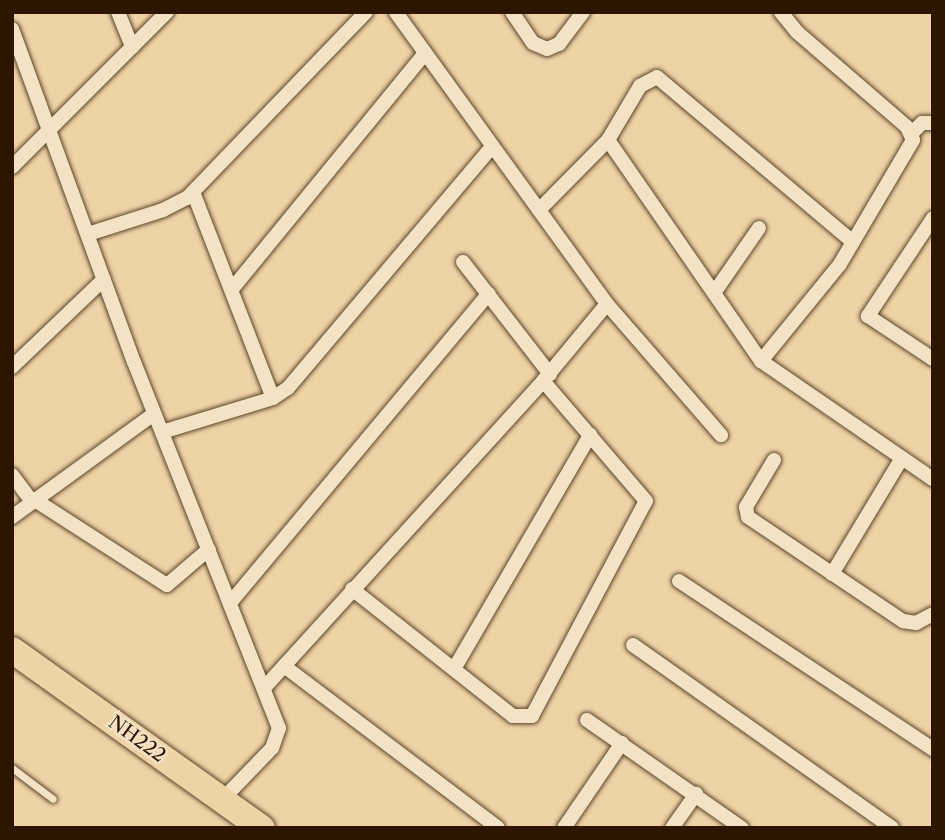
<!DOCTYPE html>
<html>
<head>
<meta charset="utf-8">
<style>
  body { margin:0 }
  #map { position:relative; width:945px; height:840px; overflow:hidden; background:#eed3a6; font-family:"Libre Caslon Text",serif }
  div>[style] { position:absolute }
  .roads { filter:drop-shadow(0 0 2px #5c452a) drop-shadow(0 0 2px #5c452a) }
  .lane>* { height:7px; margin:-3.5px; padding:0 3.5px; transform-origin:3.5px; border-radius:3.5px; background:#f4e2c5 }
  .street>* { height:14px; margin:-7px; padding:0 7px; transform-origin:7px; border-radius:7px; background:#f4e2c5 }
  .highway>* { height:26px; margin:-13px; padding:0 13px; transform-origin:13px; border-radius:13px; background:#eed3a6 }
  span { translate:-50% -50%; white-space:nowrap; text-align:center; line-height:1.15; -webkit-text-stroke:5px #f4e2c5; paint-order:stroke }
  .street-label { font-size:19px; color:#2c1600 }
  .frame { position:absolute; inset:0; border:14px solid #2c1600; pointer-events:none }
</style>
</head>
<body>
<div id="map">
  <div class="roads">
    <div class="lane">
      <i style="left:12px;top:768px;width:51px;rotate:37.1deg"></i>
    </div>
    <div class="street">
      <i style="left:118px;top:12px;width:38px;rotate:68deg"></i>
      <i style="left:512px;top:12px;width:37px;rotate:56deg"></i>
      <i style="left:533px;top:43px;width:15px;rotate:23deg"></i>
      <i style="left:547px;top:49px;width:13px;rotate:-23deg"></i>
      <i style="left:559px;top:44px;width:40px;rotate:-53deg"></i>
      <i style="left:12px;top:29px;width:355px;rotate:69.9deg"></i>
      <i style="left:134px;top:362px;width:394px;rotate:68.4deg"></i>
      <i style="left:279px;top:728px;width:21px;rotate:109deg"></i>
      <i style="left:272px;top:748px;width:72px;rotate:133.9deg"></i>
      <i style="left:912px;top:133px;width:14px;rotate:-45deg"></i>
      <i style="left:922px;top:123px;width:11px"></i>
      <i style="left:608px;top:140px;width:63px;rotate:-59.3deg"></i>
      <i style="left:640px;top:86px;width:19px;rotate:-28deg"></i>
      <i style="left:657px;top:77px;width:256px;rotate:40.1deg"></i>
      <i style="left:12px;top:167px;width:219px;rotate:-45deg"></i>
      <i style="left:193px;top:192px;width:221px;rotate:68.8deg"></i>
      <i style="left:539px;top:210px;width:98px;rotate:-45.4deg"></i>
      <i style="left:608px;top:140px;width:269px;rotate:55.3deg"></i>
      <i style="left:761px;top:361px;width:209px;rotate:34.5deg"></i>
      <i style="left:933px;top:218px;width:118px;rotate:123.6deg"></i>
      <i style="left:868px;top:316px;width:78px;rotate:33.5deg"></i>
      <i style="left:88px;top:234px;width:79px;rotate:-17.7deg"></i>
      <i style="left:163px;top:210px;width:27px;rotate:-27deg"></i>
      <i style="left:187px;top:198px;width:258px;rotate:-46.1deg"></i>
      <i style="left:463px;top:262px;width:142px;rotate:52.2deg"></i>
      <i style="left:232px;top:289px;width:305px;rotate:-50.7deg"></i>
      <i style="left:714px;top:293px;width:79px;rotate:-55.3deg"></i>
      <i style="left:607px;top:304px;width:174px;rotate:49deg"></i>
      <i style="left:761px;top:361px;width:125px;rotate:-50.8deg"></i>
      <i style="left:840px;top:264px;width:144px;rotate:-59.5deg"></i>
      <i style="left:913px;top:140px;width:14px;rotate:-115deg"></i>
      <i style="left:907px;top:127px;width:145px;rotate:-139.2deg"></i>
      <i style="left:797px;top:32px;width:26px;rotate:-129deg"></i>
      <i style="left:12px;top:367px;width:127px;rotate:-43.7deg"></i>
      <i style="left:162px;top:432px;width:116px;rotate:-17deg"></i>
      <i style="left:273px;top:398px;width:18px;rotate:-34deg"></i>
      <i style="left:288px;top:388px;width:314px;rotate:-49.8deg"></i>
      <i style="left:774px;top:460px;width:55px;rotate:120.8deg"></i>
      <i style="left:746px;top:507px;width:10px;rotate:79deg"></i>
      <i style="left:748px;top:517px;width:187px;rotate:33.9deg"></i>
      <i style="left:903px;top:621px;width:13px;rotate:9deg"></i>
      <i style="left:916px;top:623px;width:19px;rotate:-28deg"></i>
      <i style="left:12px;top:475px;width:34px;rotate:53deg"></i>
      <i style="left:35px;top:500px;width:157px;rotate:32.8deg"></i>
      <i style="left:167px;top:585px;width:55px;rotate:-40.6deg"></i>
      <i style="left:12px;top:517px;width:175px;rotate:-36deg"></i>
      <i style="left:832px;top:574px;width:135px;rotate:-58.9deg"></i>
      <i style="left:679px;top:581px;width:305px;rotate:33.5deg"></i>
      <i style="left:352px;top:589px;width:205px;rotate:38.3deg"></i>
      <i style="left:513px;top:716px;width:19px"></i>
      <i style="left:532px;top:716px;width:243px;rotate:-62.1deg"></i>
      <i style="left:646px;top:501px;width:158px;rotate:-130.6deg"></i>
      <i style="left:230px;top:603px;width:403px;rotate:-50.1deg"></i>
      <i style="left:633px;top:645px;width:317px;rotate:35.2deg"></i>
      <i style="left:284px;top:666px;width:268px;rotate:37.1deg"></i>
      <i style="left:454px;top:669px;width:271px;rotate:-59.8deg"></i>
      <i style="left:264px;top:688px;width:415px;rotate:-47.7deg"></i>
      <i style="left:543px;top:381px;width:100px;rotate:-50.3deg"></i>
      <i style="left:607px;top:304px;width:360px;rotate:-125.9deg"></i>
      <i style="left:587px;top:720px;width:189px;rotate:34.9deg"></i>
      <i style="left:564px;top:828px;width:103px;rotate:-55.7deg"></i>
      <i style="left:672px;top:828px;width:42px;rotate:-54.8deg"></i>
    </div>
    <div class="highway">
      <i style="left:12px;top:650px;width:307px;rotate:35.5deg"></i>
    </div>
  </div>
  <div class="street-label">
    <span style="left:137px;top:739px;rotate:36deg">NH222</span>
  </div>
  <div class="frame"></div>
</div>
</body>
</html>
